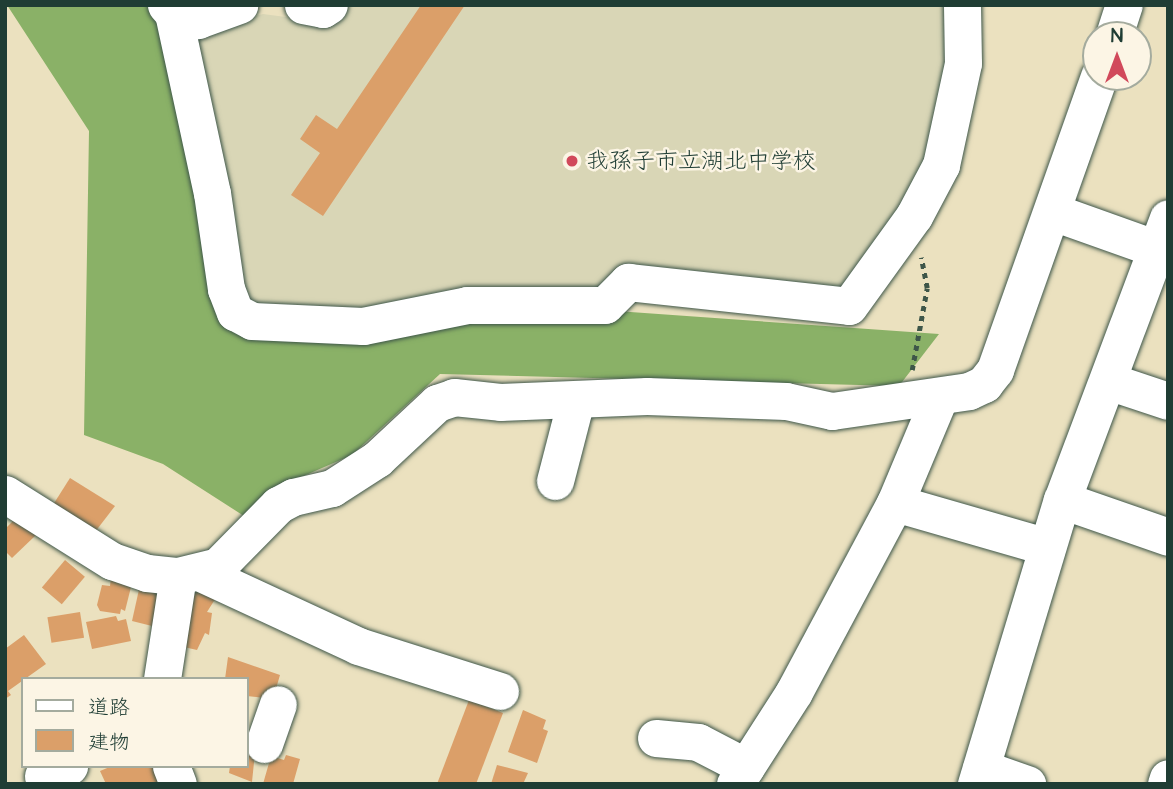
<!DOCTYPE html>
<html>
<head>
<meta charset="utf-8">
<style>
  body { margin:0 }
  #map { position:relative; width:1173px; height:789px; overflow:hidden; background:#ebe1bf; font-family:"Architects Daughter","Klee One",sans-serif }
  div>[style] { position:absolute }
  .built>* { inset:0; background:#d9d6b6 }
  .forest>* { inset:0; background:#8ab167 }
  .building>* { inset:0; background:#db9f69; transform-origin:0 0 }
  .path>* { height:4.5px; margin-top:-2.25px; transform-origin:0; background:repeating-linear-gradient(90deg,#3e5649 0 5px,transparent 0 10px) }
  .roads { filter:drop-shadow(0 0 2px #3e5649) drop-shadow(0 0 2px #3e5649) }
  .minor>* { height:37px; margin:-18.5px; padding:0 18.5px; transform-origin:18.5px; border-radius:18.5px; background:#fff }
  .dots>* { width:19px; height:19px; translate:-50% -50%; box-sizing:border-box; border:4px solid #fcf5e5; border-radius:50% }
  span { translate:-50% -50%; white-space:nowrap; text-align:center; line-height:1.15; -webkit-text-stroke:5px #fcf5e5; paint-order:stroke }
  .poi-label { font-size:23px; color:#1f3d34 }
  .left { translate:0 -50%; text-align:left }
  .frame { position:absolute; inset:0; border:7px solid #1f3d34; pointer-events:none }
  .legend { position:absolute; left:21px; top:677px; width:228px; height:91px; box-sizing:border-box; background:#fcf5e5; border:2px solid #a4ab9e; margin:0; padding:9px 12px; list-style:none; font-size:21px; color:#1f3d34 }
  .legend li { display:flex; align-items:center; gap:14px; height:35px }
  .legend b { width:35px; border:2px solid #a4ab9e }
  .north { position:absolute; left:1082px; top:21px; width:70px; height:70px; box-sizing:border-box; background:#fcf5e5; border:2px solid #a4ab9e; border-radius:50%; rotate:0deg; font-size:19px; font-weight:700; line-height:28px; text-align:center; color:#1f3d34 }
  .north::after { content:''; display:block; margin:auto; width:24px; height:32px; background:#d1495b; clip-path:polygon(50% 0,100% 100%,50% 72%,0 100%) }
</style>
</head>
<body>
<div id="map">
  <div class="built">
    <i style="clip-path:polygon(345px 5px,954px 6px,952px 66px,918px 180px,844px 296px,602px 295px,372px 315px,244px 303px,190px 45px,219px 26px,263px 14px,308px 20px)"></i>
  </div>
  <div class="forest">
    <i style="clip-path:polygon(7px 5px,149px 5px,175px 38px,234px 303px,275px 327px,560px 307px,939px 334px,899px 386px,440px 374px,352px 455px,292px 481px,244px 516px,163px 464px,84px 435px,89px 131px)"></i>
  </div>
  <div class="building">
    <i style="clip-path:polygon(421px 5px,465px 5px,323px 216px,291px 195px,320px 153px,300px 139px,316px 115px,337px 129px)"></i>
    <i style="clip-path:polygon(70px 478px,115px 506px,95px 532px,51px 508px)"></i>
    <i style="clip-path:polygon(18px 516px,36px 535px,12px 558px,5px 551px,5px 529px)"></i>
    <i style="left:65px;top:560px;width:26px;height:36px;rotate:40deg"></i>
    <i style="clip-path:polygon(111px 577px,132px 583px,125px 611px,121px 609px,120px 614px,100px 611px,97px 605px,102px 585px,110px 586px)"></i>
    <i style="clip-path:polygon(140px 585px,164px 592px,152px 626px,132px 621px)"></i>
    <i style="clip-path:polygon(189px 585px,219px 593px,207px 612px,212px 613px,209px 635px,205px 633px,197px 650px,175px 645px)"></i>
    <i style="left:80px;top:612px;width:26px;height:33px;rotate:81deg"></i>
    <i style="clip-path:polygon(116px 616px,118px 621px,126px 619px,131px 641px,92px 649px,86px 622px)"></i>
    <i style="clip-path:polygon(24px 635px,46px 664px,8px 691px,11px 695px,5px 699px,5px 649px)"></i>
    <i style="clip-path:polygon(228px 657px,280px 675px,273px 699px,247px 696px,247px 679px,225px 679px)"></i>
    <i style="clip-path:polygon(469px 700px,503px 713px,476px 784px,437px 784px)"></i>
    <i style="clip-path:polygon(523px 710px,546px 720px,543px 729px,548px 731px,537px 763px,508px 752px)"></i>
    <i style="clip-path:polygon(247px 731px,257px 733px,252px 782px,229px 773px,230px 766px,247px 766px)"></i>
    <i style="clip-path:polygon(286px 755px,300px 759px,293px 784px,263px 784px,271px 756px,284px 760px)"></i>
    <i style="clip-path:polygon(497px 765px,528px 773px,523px 784px,491px 784px)"></i>
    <i style="clip-path:polygon(112px 766px,158px 766px,163px 784px,106px 784px,100px 771px)"></i>
  </div>
  <div class="path">
    <i style="left:912px;top:370px;width:83px;rotate:-79.6deg"></i>
    <i style="left:927px;top:288px;width:31px;rotate:-101deg"></i>
  </div>
  <div class="roads">
    <div class="minor">
      <i style="left:166px;top:5px;width:11px;rotate:49deg"></i>
      <i style="left:173px;top:13px;width:26px;rotate:16deg"></i>
      <i style="left:198px;top:20px;width:44px;rotate:-20.1deg"></i>
      <i style="left:303px;top:5px;width:20px;rotate:11deg"></i>
      <i style="left:323px;top:9px;width:7px;rotate:-34deg"></i>
      <i style="left:173px;top:13px;width:184px;rotate:77.8deg"></i>
      <i style="left:212px;top:193px;width:97px;rotate:81.7deg"></i>
      <i style="left:226px;top:289px;width:25px;rotate:69deg"></i>
      <i style="left:235px;top:312px;width:19px;rotate:28deg"></i>
      <i style="left:252px;top:321px;width:111px;rotate:2.6deg"></i>
      <i style="left:363px;top:326px;width:106px;rotate:-11.4deg"></i>
      <i style="left:467px;top:305px;width:138px"></i>
      <i style="left:605px;top:305px;width:33px;rotate:-45deg"></i>
      <i style="left:628px;top:282px;width:222px;rotate:6.2deg"></i>
      <i style="left:849px;top:306px;width:111px;rotate:-54.2deg"></i>
      <i style="left:914px;top:216px;width:58px;rotate:-62.1deg"></i>
      <i style="left:941px;top:165px;width:104px;rotate:-77.8deg"></i>
      <i style="left:963px;top:63px;width:58px;rotate:-91deg"></i>
      <i style="left:1114px;top:35px;width:32px;rotate:-72deg"></i>
      <i style="left:1053px;top:212px;width:122px;rotate:19.6deg"></i>
      <i style="left:1108px;top:381px;width:63px;rotate:18.4deg"></i>
      <i style="left:555px;top:481px;width:84px;rotate:-75.5deg"></i>
      <i style="left:5px;top:494px;width:126px;rotate:32.1deg"></i>
      <i style="left:112px;top:561px;width:37px;rotate:19deg"></i>
      <i style="left:147px;top:573px;width:31px;rotate:6deg"></i>
      <i style="left:178px;top:576px;width:41px;rotate:-14deg"></i>
      <i style="left:218px;top:566px;width:86px;rotate:-45.5deg"></i>
      <i style="left:278px;top:505px;width:17px;rotate:-28deg"></i>
      <i style="left:293px;top:497px;width:40px;rotate:-13deg"></i>
      <i style="left:332px;top:488px;width:54px;rotate:-32.8deg"></i>
      <i style="left:377px;top:459px;width:82px;rotate:-43deg"></i>
      <i style="left:437px;top:403px;width:18px;rotate:-19deg"></i>
      <i style="left:454px;top:397px;width:46px;rotate:6.2deg"></i>
      <i style="left:500px;top:402px;width:147px;rotate:-2.3deg"></i>
      <i style="left:647px;top:396px;width:139px;rotate:2.1deg"></i>
      <i style="left:786px;top:401px;width:47px;rotate:12.3deg"></i>
      <i style="left:832px;top:411px;width:138px;rotate:-8.3deg"></i>
      <i style="left:969px;top:391px;width:17px;rotate:-25deg"></i>
      <i style="left:984px;top:384px;width:18px;rotate:-52deg"></i>
      <i style="left:995px;top:370px;width:311px;rotate:-70.5deg"></i>
      <i style="left:1062px;top:500px;width:112px;rotate:19.2deg"></i>
      <i style="left:895px;top:503px;width:158px;rotate:16.1deg"></i>
      <i style="left:201px;top:573px;width:173px;rotate:24.9deg"></i>
      <i style="left:358px;top:646px;width:149px;rotate:17.6deg"></i>
      <i style="left:162px;top:679px;width:104px;rotate:-81.2deg"></i>
      <i style="left:656px;top:738px;width:42px;rotate:5.4deg"></i>
      <i style="left:698px;top:742px;width:54px;rotate:27.5deg"></i>
      <i style="left:264px;top:744px;width:42px;rotate:-70.7deg"></i>
      <i style="left:171px;top:766px;width:19px;rotate:69deg"></i>
      <i style="left:981px;top:768px;width:49px;rotate:19.2deg"></i>
      <i style="left:43px;top:776px;width:28px;rotate:-21deg"></i>
      <i style="left:735px;top:784px;width:109px;rotate:-57.3deg"></i>
      <i style="left:794px;top:692px;width:214px;rotate:-61.9deg"></i>
      <i style="left:895px;top:503px;width:116px;rotate:-67.2deg"></i>
      <i style="left:976px;top:784px;width:297px;rotate:-73.2deg"></i>
      <i style="left:1062px;top:500px;width:301px;rotate:-69.4deg"></i>
      <i style="left:1166px;top:784px;width:6px;rotate:-72deg"></i>
    </div>
  </div>
  <div class="dots">
    <i style="left:572px;top:161px;background:#d1495b"></i>
  </div>
  <div class="poi-label">
    <span class="left" style="left:586px;top:161px">我孫子市立湖北中学校</span>
  </div>
  <div class="frame"></div>
  <ul class="legend">
  <li><b style="height:9px;background:#fff"></b>道路</li>
  <li><b style="height:19px;background:#db9f69"></b>建物</li>
  </ul>
  <div class="north">N</div>
</div>
</body>
</html>
